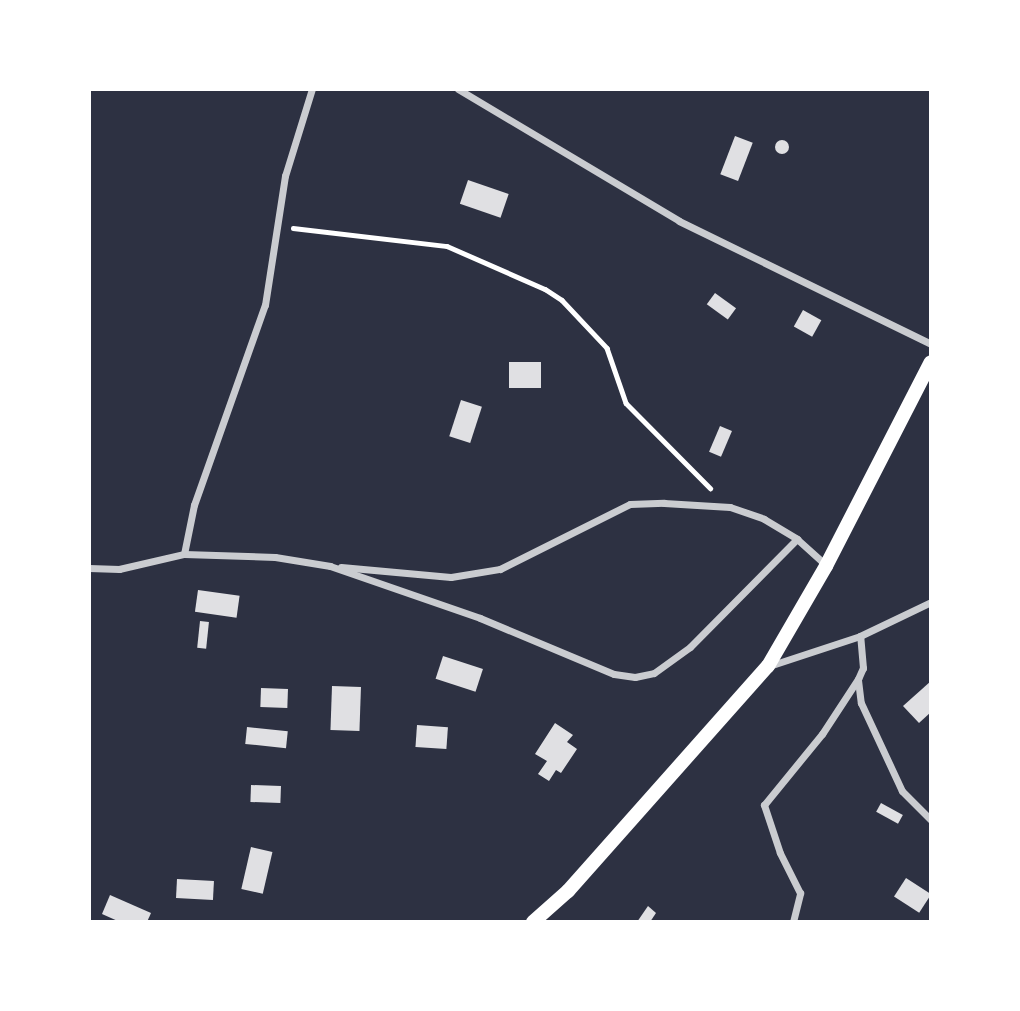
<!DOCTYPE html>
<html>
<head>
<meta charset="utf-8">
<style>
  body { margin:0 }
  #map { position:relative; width:1020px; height:1011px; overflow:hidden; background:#2d3142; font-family:Signika,sans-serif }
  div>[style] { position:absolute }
  .building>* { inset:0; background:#e0e0e3; transform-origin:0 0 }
  .round { border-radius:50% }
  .path>* { height:4.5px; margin:-2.25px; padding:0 2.25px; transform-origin:2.25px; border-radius:2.25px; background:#fff }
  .minor>* { height:7px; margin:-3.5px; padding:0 3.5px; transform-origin:3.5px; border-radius:3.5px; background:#caccd0 }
  .secondary>* { height:14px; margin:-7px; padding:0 7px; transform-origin:7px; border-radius:7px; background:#fff }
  span { translate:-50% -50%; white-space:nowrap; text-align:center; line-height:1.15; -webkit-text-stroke:7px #fff; paint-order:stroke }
  .frame { position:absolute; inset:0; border:91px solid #fff; pointer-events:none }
</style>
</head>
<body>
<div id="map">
  <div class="building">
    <i style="left:735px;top:136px;width:19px;height:41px;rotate:21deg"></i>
    <i class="round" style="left:775px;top:140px;width:14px;height:14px"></i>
    <i style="left:468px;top:180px;width:43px;height:25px;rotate:19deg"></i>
    <i style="left:715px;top:293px;width:26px;height:14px;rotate:36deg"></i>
    <i style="left:803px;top:310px;width:21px;height:19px;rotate:29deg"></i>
    <i style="left:509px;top:362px;width:32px;height:26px"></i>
    <i style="left:461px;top:400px;width:22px;height:38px;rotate:18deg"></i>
    <i style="left:720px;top:426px;width:13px;height:28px;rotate:23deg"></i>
    <i style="left:198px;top:590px;width:42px;height:22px;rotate:8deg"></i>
    <i style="left:200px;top:621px;width:9px;height:27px;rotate:6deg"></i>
    <i style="left:443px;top:656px;width:42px;height:24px;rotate:18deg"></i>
    <i style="clip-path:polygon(931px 681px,931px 712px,919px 723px,903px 706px)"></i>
    <i style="left:332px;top:686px;width:29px;height:44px;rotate:2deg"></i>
    <i style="left:261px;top:688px;width:27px;height:19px;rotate:2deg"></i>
    <i style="clip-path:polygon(555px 723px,573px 735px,567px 742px,577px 749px,561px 773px,556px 770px,549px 781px,538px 774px,547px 761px,535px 754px)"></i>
    <i style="left:417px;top:725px;width:31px;height:22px;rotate:4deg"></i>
    <i style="left:247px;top:727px;width:41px;height:17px;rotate:6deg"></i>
    <i style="left:251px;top:785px;width:30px;height:17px;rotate:2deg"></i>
    <i style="left:881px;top:803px;width:25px;height:10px;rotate:29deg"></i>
    <i style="left:251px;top:847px;width:22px;height:43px;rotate:13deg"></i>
    <i style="left:906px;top:878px;width:30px;height:22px;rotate:33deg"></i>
    <i style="left:177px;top:879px;width:37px;height:19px;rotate:3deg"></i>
    <i style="clip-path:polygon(110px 895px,151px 913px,147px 922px,120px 922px,102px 914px)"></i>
    <i style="clip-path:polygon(648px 906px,656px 913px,650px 922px,637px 922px)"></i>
  </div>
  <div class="path">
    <i style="left:293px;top:228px;width:155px;rotate:6.7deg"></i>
    <i style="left:447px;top:246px;width:107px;rotate:23.7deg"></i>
    <i style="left:545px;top:289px;width:20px;rotate:33deg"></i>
    <i style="left:562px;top:300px;width:66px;rotate:46.8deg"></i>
    <i style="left:607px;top:348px;width:58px;rotate:70.9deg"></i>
    <i style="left:626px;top:403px;width:120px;rotate:45.3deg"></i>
  </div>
  <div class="minor">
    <i style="left:458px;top:89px;width:257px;rotate:30.8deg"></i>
    <i style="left:679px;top:221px;width:280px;rotate:26deg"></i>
    <i style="left:184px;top:554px;width:50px;rotate:-78.5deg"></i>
    <i style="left:194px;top:505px;width:212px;rotate:-70.5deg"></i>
    <i style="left:265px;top:305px;width:131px;rotate:-81.2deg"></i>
    <i style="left:285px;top:176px;width:91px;rotate:-72.8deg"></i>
    <i style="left:341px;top:567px;width:110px;rotate:5.2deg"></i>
    <i style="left:451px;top:577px;width:50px;rotate:-9.3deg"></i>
    <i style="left:500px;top:569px;width:145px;rotate:-26.6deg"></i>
    <i style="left:630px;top:504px;width:34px;rotate:-2deg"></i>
    <i style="left:664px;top:503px;width:66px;rotate:3.5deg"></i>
    <i style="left:730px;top:507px;width:36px;rotate:19deg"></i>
    <i style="left:764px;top:519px;width:39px;rotate:31deg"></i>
    <i style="left:797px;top:539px;width:39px;rotate:42deg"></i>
    <i style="left:89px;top:568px;width:30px;rotate:2deg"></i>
    <i style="left:119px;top:569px;width:67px;rotate:-13deg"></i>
    <i style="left:184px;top:554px;width:91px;rotate:1.9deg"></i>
    <i style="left:275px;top:557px;width:56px;rotate:9.3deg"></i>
    <i style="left:330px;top:566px;width:159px;rotate:19.1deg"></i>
    <i style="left:480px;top:618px;width:145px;rotate:22.7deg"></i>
    <i style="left:614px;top:674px;width:21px;rotate:8deg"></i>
    <i style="left:635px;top:677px;width:19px;rotate:-12deg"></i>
    <i style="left:654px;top:673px;width:44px;rotate:-35.8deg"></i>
    <i style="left:690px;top:647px;width:152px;rotate:-45.3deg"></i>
    <i style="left:769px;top:666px;width:96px;rotate:-18.2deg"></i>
    <i style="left:860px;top:636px;width:79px;rotate:-25.6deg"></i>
    <i style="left:858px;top:680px;width:23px;rotate:83deg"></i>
    <i style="left:861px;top:703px;width:97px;rotate:65deg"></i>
    <i style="left:902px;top:791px;width:41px;rotate:45deg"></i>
    <i style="left:793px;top:922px;width:30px;rotate:-76deg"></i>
    <i style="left:800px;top:893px;width:45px;rotate:-116.6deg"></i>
    <i style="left:780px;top:853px;width:51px;rotate:-108.4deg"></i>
    <i style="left:764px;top:805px;width:92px;rotate:-50.8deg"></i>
    <i style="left:822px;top:734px;width:66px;rotate:-56.8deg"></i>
    <i style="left:858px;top:679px;width:12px;rotate:-66deg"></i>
    <i style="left:863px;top:668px;width:32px;rotate:-95deg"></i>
  </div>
  <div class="secondary">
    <i style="left:533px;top:922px;width:47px;rotate:-41.5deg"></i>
    <i style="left:568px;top:891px;width:301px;rotate:-48.4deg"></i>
    <i style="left:768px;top:666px;width:116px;rotate:-59.9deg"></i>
    <i style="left:826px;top:566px;width:229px;rotate:-62.8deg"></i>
  </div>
  <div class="frame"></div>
</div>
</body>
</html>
